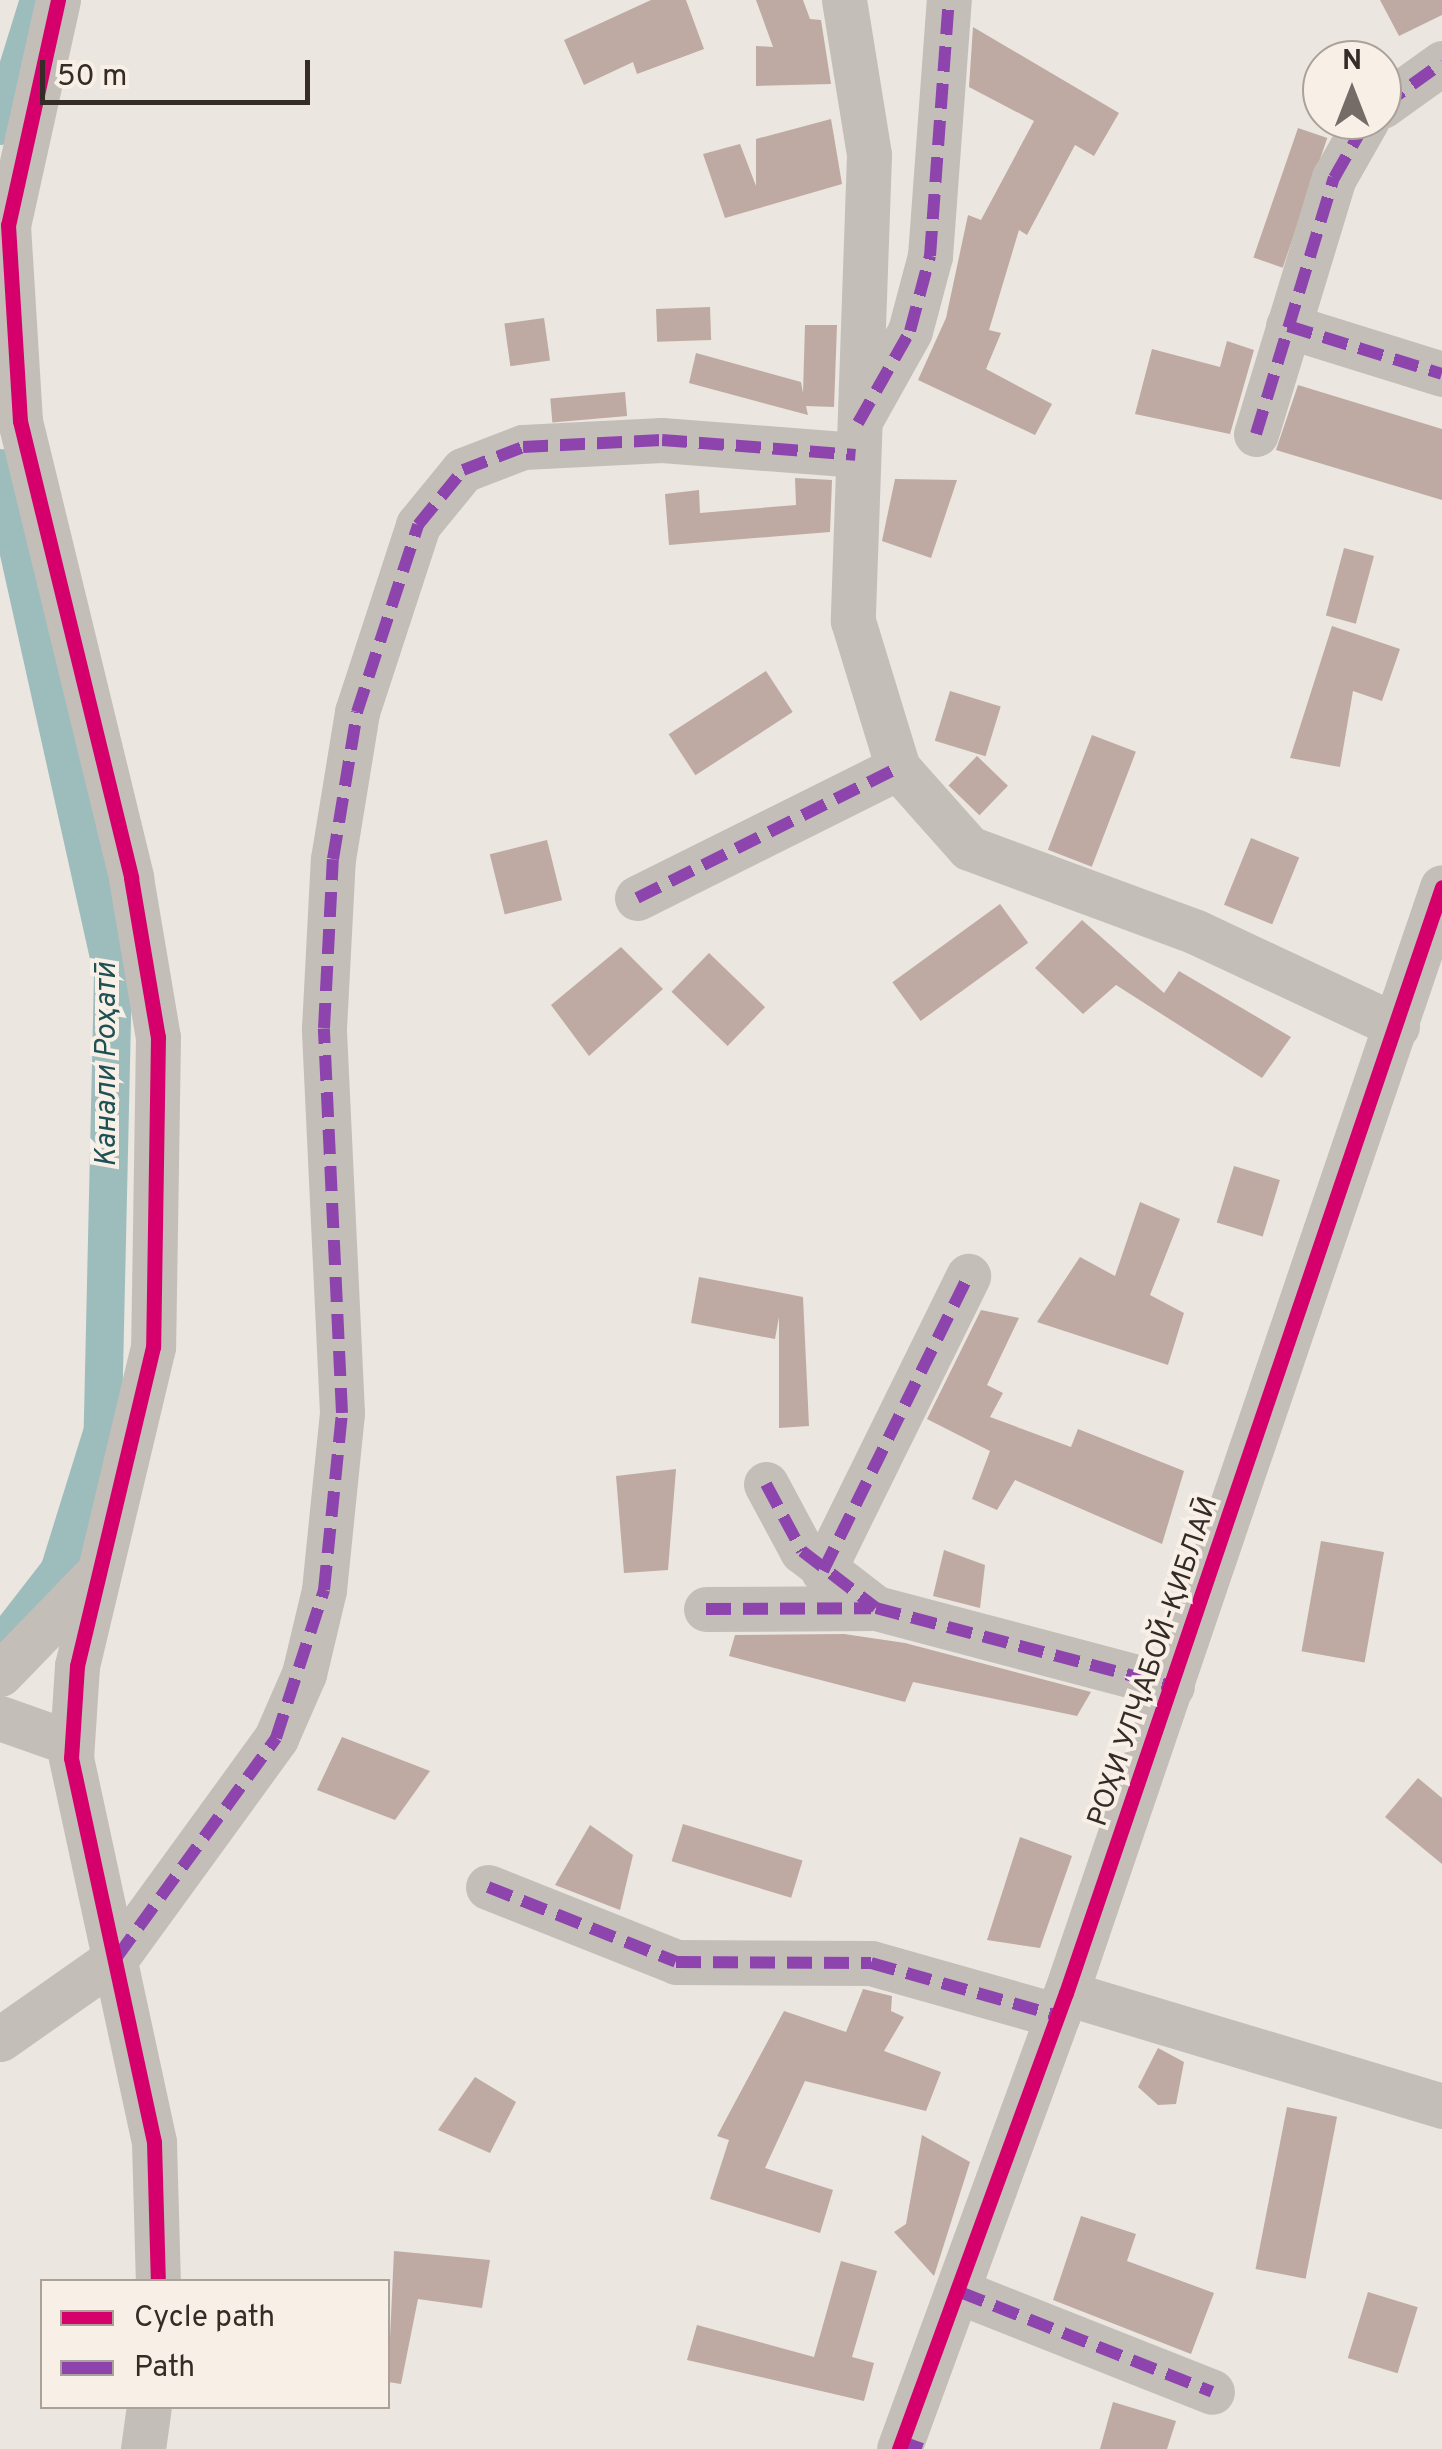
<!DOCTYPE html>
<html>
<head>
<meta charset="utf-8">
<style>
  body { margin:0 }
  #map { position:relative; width:1442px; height:2449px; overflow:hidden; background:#ebe6e0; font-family:Overpass,sans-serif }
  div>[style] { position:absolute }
  .canal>* { height:38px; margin:-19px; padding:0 19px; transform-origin:19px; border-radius:19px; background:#9dbdbc }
  .building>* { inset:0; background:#beaaa2; transform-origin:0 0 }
  .minor>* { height:45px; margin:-22.5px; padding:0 22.5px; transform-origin:22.5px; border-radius:22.5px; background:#c4beb9 }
  .quiet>* { height:12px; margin-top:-6px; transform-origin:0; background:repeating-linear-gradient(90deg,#8e44ad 0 25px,transparent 0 37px) }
  .cycleway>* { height:15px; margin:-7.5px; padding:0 7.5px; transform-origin:7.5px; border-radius:7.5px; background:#d6006c }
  span { translate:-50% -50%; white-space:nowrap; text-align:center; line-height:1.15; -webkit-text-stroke:8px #f8f0e7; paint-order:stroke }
  .street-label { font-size:28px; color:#352b27 }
  .water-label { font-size:30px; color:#1f5154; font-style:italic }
  .legend { position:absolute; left:40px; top:2279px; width:350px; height:130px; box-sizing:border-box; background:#f8f0e7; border:2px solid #aaa19a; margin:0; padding:12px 18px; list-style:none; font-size:30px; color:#352b27 }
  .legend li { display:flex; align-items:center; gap:20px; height:50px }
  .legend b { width:50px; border:2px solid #aaa19a }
  .north { position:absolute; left:1302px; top:40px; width:100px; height:100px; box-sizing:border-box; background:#f8f0e7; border:2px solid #aaa19a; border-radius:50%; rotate:0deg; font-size:28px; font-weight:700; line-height:40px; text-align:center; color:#352b27 }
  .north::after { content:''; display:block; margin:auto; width:35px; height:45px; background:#756c68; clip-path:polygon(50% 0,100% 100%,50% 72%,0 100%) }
  .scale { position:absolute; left:40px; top:60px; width:270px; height:45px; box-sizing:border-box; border:5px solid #352b27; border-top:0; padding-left:12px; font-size:30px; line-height:35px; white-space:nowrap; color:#352b27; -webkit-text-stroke:8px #f8f0e7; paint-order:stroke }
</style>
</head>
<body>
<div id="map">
  <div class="canal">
    <i style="left:0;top:126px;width:132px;rotate:-72.8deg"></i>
    <i style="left:0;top:468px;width:519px;rotate:77.44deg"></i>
    <i style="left:113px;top:975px;width:455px;rotate:91.3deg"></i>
    <i style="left:103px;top:1430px;width:148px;rotate:107.3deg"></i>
    <i style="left:59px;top:1571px;width:96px;rotate:127.8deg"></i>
  </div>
  <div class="building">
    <i style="clip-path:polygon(651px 0,686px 0,704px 49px,637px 74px,633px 62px,584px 85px,564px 40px)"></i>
    <i style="clip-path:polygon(756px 0,803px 0,810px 19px,821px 20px,831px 84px,756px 86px,756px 46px,773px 47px)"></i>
    <i style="clip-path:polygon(1380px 0,1442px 0,1442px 15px,1399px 36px)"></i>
    <i style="clip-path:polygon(973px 27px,1119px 113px,1094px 156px,1075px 145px,1027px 235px,1019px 230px,989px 330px,1001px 333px,986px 369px,1052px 404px,1035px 435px,918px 380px,946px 318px,968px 215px,981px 220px,1034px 121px,969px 87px)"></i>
    <i style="clip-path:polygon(831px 119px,842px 184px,725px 218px,703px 154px,740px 144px,756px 186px,756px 139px)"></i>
    <i style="left:1298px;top:128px;width:31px;height:137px;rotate:19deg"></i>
    <i style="left:710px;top:307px;width:33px;height:54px;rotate:88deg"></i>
    <i style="left:544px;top:318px;width:43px;height:40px;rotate:82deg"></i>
    <i style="clip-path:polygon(805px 325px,837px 325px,834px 407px,806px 406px,808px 415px,689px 383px,696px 353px,801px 382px,803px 393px)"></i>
    <i style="clip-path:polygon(1227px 341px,1254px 350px,1230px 434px,1135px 414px,1152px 349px,1220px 367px)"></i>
    <i style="clip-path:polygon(1298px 385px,1442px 429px,1442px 500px,1276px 450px)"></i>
    <i style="left:625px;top:392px;width:24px;height:75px;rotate:85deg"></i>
    <i style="clip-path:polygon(795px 478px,832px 480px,830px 532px,669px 545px,665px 494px,699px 490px,700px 513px,796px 505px)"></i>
    <i style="clip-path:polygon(895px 479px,957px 480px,931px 558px,882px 541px)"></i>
    <i style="left:1344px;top:548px;width:31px;height:70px;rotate:15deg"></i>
    <i style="clip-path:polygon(1332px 626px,1400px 649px,1382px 701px,1353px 691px,1340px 767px,1290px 758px)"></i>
    <i style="left:766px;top:671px;width:49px;height:116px;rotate:57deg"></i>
    <i style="left:950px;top:691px;width:53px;height:52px;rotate:17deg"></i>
    <i style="left:1092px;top:735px;width:47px;height:123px;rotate:21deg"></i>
    <i style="left:977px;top:756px;width:43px;height:41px;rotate:44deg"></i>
    <i style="left:1251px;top:838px;width:52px;height:72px;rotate:22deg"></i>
    <i style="left:547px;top:840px;width:62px;height:59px;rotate:76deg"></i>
    <i style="left:1000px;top:904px;width:48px;height:133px;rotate:54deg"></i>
    <i style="clip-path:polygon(1082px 920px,1164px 993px,1179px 971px,1291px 1037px,1262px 1078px,1116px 985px,1083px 1014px,1035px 968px)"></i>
    <i style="clip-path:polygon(621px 947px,663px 989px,589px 1056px,551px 1005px)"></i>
    <i style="left:709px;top:953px;width:78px;height:54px;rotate:44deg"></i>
    <i style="left:1234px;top:1166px;width:48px;height:59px;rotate:17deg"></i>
    <i style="clip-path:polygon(1140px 1202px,1180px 1219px,1150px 1295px,1184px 1313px,1168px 1365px,1037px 1322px,1080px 1257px,1115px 1276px)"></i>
    <i style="clip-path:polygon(699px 1277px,803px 1297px,809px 1426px,779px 1428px,779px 1317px,775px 1339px,691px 1323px)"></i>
    <i style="clip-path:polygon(981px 1310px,1019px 1318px,987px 1385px,1003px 1393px,990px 1417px,1071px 1447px,1078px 1429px,1184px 1471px,1162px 1544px,1015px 1480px,997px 1510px,972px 1499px,990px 1451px,927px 1419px)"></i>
    <i style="clip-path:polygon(676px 1469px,668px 1570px,624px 1573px,616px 1476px)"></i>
    <i style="left:1321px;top:1541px;width:64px;height:112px;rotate:10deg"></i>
    <i style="clip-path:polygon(944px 1550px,985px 1565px,980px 1608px,933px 1596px)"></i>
    <i style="clip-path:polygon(844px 1634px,905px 1643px,1091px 1692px,1077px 1716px,913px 1682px,905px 1702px,729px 1656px,735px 1635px)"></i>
    <i style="clip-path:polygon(342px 1737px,430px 1771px,395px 1820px,317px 1790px)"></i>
    <i style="clip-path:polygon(1418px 1778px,1442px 1798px,1442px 1864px,1385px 1817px)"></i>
    <i style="left:683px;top:1824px;width:125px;height:39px;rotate:17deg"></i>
    <i style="clip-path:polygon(590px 1825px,633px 1855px,620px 1910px,555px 1885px)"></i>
    <i style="clip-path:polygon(1020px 1837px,1072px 1856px,1040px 1948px,987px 1940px)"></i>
    <i style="clip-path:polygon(863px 1989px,892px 1996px,891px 2011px,904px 2017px,884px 2051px,941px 2072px,926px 2111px,805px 2081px,765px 2168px,833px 2190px,820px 2233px,710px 2199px,729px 2140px,717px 2136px,784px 2011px,846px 2032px)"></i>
    <i style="clip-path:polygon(1158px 2048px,1184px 2062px,1176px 2104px,1158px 2105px,1138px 2087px)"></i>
    <i style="clip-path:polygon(475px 2077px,516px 2102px,490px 2153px,438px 2130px)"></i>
    <i style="left:1287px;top:2107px;width:51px;height:165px;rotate:11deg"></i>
    <i style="clip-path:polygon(922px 2135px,970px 2162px,934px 2276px,894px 2232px,906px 2224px)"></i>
    <i style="clip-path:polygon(1081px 2216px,1136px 2234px,1127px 2261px,1214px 2293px,1191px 2354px,1053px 2300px)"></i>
    <i style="clip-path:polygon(394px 2251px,490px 2260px,482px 2308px,418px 2299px,401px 2384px,388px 2382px)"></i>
    <i style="clip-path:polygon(841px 2261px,877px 2271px,852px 2357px,874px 2363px,864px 2401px,687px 2360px,697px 2325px,814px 2357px)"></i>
    <i style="left:1368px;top:2292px;width:52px;height:69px;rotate:17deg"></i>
    <i style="clip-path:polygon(1113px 2402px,1176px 2421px,1167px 2449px,1100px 2449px)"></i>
  </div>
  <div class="minor">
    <i style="left:58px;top:0;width:230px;rotate:102.5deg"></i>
    <i style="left:8px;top:225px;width:196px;rotate:86.5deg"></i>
    <i style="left:20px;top:421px;width:470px;rotate:76.3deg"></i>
    <i style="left:131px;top:878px;width:161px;rotate:80.4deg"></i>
    <i style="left:158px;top:1037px;width:310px;rotate:90.9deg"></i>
    <i style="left:153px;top:1347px;width:328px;rotate:103.4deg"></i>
    <i style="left:77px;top:1666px;width:92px;rotate:93.7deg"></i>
    <i style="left:71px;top:1758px;width:393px;rotate:77.8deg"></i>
    <i style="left:154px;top:2142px;width:140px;rotate:88.4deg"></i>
    <i style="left:844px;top:0;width:157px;rotate:80.8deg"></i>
    <i style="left:869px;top:155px;width:466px;rotate:92deg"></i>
    <i style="left:853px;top:621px;width:154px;rotate:73deg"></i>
    <i style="left:898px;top:768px;width:107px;rotate:48.4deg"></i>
    <i style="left:969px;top:848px;width:242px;rotate:20.3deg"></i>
    <i style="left:1196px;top:932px;width:222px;rotate:25.1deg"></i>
    <i style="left:1382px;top:106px;width:74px;rotate:-35.6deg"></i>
    <i style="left:1288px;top:326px;width:161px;rotate:17.3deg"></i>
    <i style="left:862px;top:417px;width:98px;rotate:-60.8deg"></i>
    <i style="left:910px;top:331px;width:78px;rotate:-75.1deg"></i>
    <i style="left:930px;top:256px;width:257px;rotate:-85.8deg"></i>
    <i style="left:1256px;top:434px;width:268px;rotate:-73.1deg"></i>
    <i style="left:1334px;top:178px;width:67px;rotate:-60.4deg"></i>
    <i style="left:637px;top:898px;width:292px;rotate:-26.5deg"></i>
    <i style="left:766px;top:1484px;width:76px;rotate:61.8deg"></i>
    <i style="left:802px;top:1551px;width:93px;rotate:37.6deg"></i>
    <i style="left:876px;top:1608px;width:306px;rotate:14.8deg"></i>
    <i style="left:823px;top:1571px;width:329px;rotate:-63.8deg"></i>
    <i style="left:706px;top:1609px;width:170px;rotate:-0.3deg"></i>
    <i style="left:0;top:1674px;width:138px;rotate:-45.9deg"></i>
    <i style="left:0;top:1718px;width:75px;rotate:19.4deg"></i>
    <i style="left:488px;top:1887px;width:202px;rotate:21.7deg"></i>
    <i style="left:676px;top:1962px;width:195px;rotate:0.3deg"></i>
    <i style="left:871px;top:1963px;width:194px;rotate:15.8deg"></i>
    <i style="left:1066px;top:1993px;width:393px;rotate:16.7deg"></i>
    <i style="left:0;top:2039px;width:143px;rotate:-35deg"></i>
    <i style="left:117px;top:1957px;width:271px;rotate:-54deg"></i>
    <i style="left:276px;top:1738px;width:70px;rotate:-66.4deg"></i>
    <i style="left:304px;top:1674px;width:86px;rotate:-76.6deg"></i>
    <i style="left:324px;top:1590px;width:178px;rotate:-84.2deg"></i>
    <i style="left:342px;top:1413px;width:385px;rotate:-92.7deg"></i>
    <i style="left:324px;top:1028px;width:169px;rotate:-87deg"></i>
    <i style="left:333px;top:859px;width:149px;rotate:-80.7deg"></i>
    <i style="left:357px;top:712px;width:197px;rotate:-71.9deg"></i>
    <i style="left:418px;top:525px;width:71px;rotate:-50.7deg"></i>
    <i style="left:463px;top:470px;width:64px;rotate:-21deg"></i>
    <i style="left:523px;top:447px;width:139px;rotate:-2.9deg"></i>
    <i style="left:662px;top:440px;width:194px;rotate:4.4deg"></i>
    <i style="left:960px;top:2292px;width:271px;rotate:21.6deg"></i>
    <i style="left:143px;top:2449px;width:43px;rotate:-82.1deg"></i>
    <i style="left:899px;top:2449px;width:486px;rotate:-69.9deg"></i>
    <i style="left:1066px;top:1993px;width:1168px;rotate:-71.22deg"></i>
  </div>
  <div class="quiet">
    <i style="left:1382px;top:106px;width:74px;rotate:-35.6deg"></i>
    <i style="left:1288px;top:326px;width:161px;rotate:17.3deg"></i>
    <i style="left:858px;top:423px;width:106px;rotate:-60.5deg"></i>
    <i style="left:910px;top:331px;width:78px;rotate:-75.1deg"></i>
    <i style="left:930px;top:256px;width:257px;rotate:-85.8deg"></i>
    <i style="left:1256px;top:434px;width:268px;rotate:-73.1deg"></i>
    <i style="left:1334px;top:178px;width:67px;rotate:-60.4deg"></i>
    <i style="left:637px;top:898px;width:292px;rotate:-26.5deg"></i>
    <i style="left:766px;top:1484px;width:76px;rotate:61.8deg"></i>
    <i style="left:802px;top:1551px;width:93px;rotate:37.6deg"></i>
    <i style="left:876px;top:1608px;width:306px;rotate:14.8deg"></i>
    <i style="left:823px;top:1571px;width:329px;rotate:-63.8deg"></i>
    <i style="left:706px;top:1609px;width:165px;rotate:-0.3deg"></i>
    <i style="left:488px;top:1887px;width:202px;rotate:21.7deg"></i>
    <i style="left:676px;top:1962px;width:195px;rotate:0.3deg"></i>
    <i style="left:871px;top:1963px;width:194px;rotate:15.8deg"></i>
    <i style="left:117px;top:1957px;width:271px;rotate:-54deg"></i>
    <i style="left:276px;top:1738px;width:156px;rotate:-72deg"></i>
    <i style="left:324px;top:1590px;width:178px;rotate:-84.2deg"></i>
    <i style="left:342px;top:1413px;width:385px;rotate:-92.7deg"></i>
    <i style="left:324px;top:1028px;width:169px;rotate:-87deg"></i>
    <i style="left:333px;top:859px;width:149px;rotate:-80.7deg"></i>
    <i style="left:357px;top:712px;width:197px;rotate:-71.9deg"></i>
    <i style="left:418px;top:525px;width:71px;rotate:-50.7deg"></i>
    <i style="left:463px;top:470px;width:64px;rotate:-21deg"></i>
    <i style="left:523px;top:447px;width:139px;rotate:-2.9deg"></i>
    <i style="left:662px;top:440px;width:194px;rotate:4.4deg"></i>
    <i style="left:960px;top:2292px;width:271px;rotate:21.6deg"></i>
    <i style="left:902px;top:2442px;width:21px;rotate:19deg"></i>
  </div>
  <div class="cycleway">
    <i style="left:58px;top:0;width:230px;rotate:102.5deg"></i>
    <i style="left:8px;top:225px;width:196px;rotate:86.5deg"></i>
    <i style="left:20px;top:421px;width:470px;rotate:76.3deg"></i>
    <i style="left:131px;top:878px;width:161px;rotate:80.4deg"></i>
    <i style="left:158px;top:1037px;width:310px;rotate:90.9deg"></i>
    <i style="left:153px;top:1347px;width:328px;rotate:103.4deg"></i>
    <i style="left:77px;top:1666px;width:92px;rotate:93.7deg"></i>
    <i style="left:71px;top:1758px;width:393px;rotate:77.8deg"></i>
    <i style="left:154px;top:2142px;width:140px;rotate:88.4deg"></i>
    <i style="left:899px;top:2449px;width:486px;rotate:-69.9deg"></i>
    <i style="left:1066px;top:1993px;width:1168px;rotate:-71.22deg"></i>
  </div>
  <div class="street-label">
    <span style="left:1154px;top:1662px;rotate:-71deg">РОҲИ УЛҶАБОЙ-ҚИБЛАӢ</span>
  </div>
  <div class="water-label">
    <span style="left:108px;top:1065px;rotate:-90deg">Канали Роҳатӣ</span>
  </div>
  <ul class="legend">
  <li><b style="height:12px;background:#d6006c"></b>Cycle path</li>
  <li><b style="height:12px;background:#8e44ad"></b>Path</li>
  </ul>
  <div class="north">N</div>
  <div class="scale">50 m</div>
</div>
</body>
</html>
